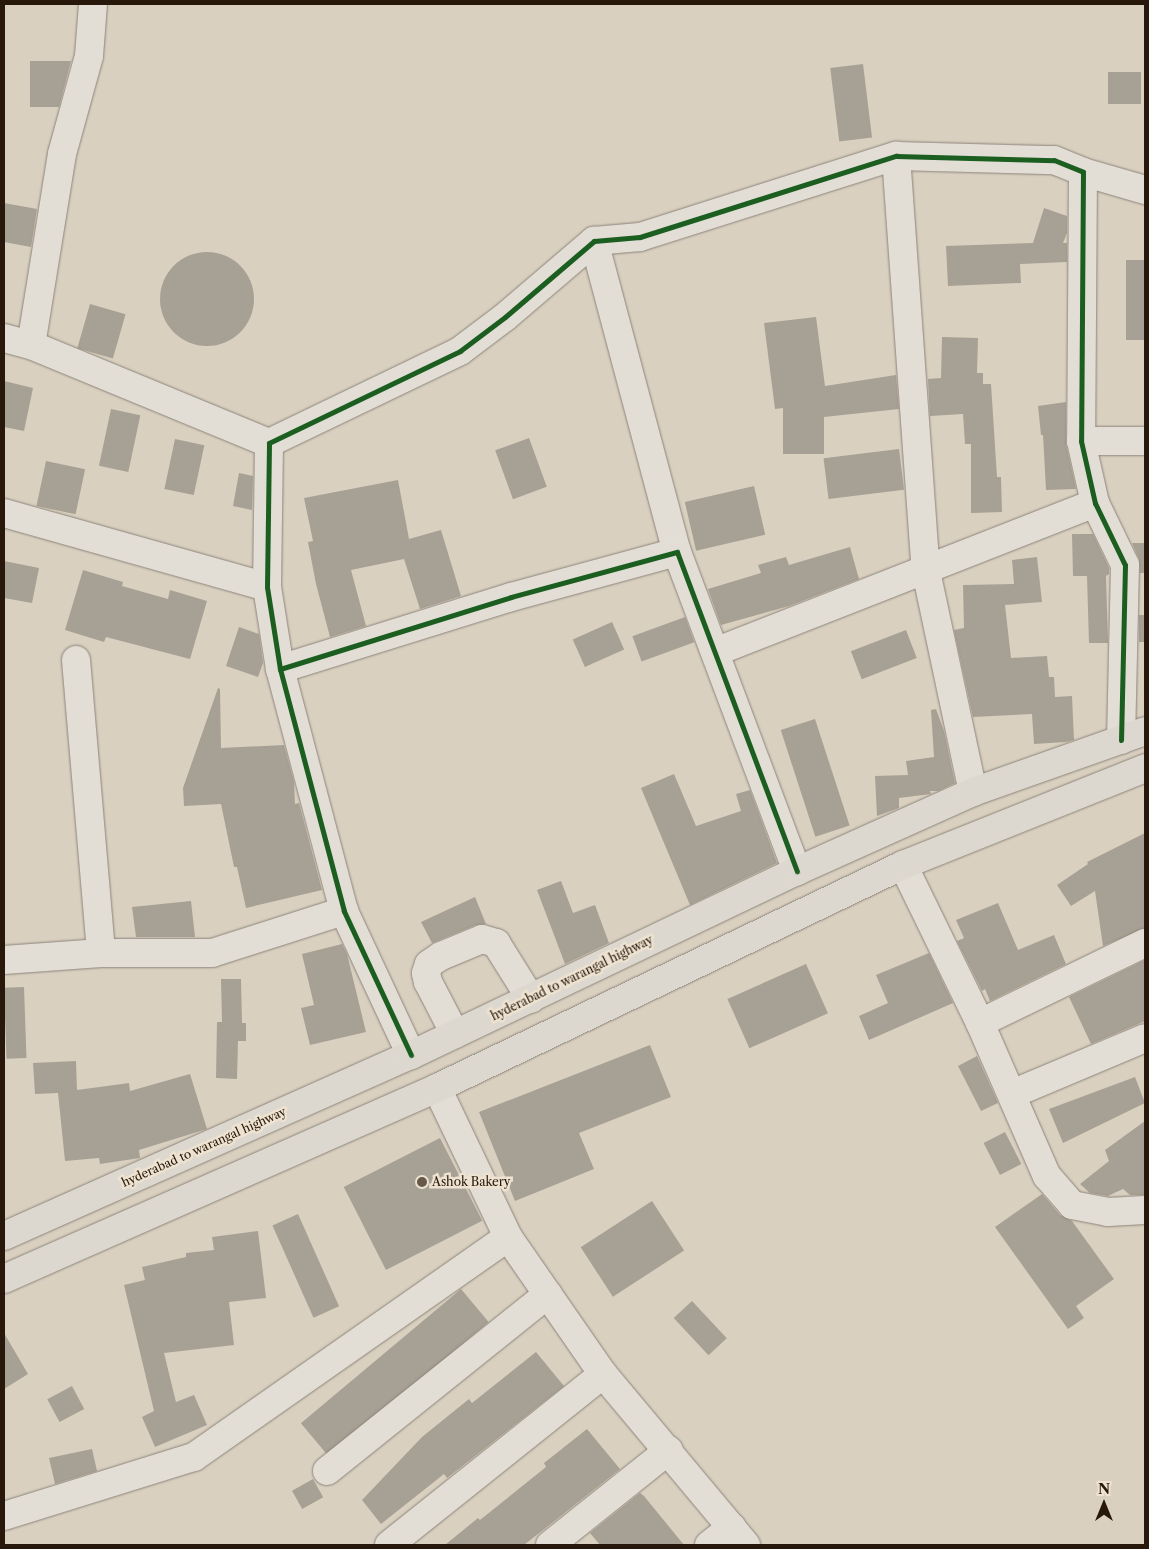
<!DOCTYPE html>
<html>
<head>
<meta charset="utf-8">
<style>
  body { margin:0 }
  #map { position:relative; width:1149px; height:1549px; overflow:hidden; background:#dad0c0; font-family:"Libre Caslon Text",serif }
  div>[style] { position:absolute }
  .building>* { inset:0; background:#a7a094; transform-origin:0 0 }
  .round { border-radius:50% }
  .roads { filter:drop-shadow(0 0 1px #8c847a) drop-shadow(0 0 1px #8c847a) }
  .minor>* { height:28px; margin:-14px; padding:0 14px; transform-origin:14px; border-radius:14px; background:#e2ded6 }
  .major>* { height:28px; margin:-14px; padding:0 14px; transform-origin:14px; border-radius:14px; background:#ddd8cf }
  .cycleway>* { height:5px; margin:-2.5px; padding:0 2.5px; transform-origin:2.5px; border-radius:2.5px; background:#1b5e20 }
  .dots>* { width:14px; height:14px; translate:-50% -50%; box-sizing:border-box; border:2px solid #eee2d0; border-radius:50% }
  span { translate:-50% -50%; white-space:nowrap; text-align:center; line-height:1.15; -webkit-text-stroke:5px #eee2d0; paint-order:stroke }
  .street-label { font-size:12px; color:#27180b }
  .poi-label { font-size:12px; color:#27180b }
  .left { translate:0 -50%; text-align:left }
  .frame { position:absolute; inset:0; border:5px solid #27180b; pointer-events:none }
  .north { position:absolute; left:1079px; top:1479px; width:50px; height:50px; -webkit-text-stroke:4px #eee2d0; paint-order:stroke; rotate:0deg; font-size:14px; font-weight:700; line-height:20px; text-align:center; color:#27180b }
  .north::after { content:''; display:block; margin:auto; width:18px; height:22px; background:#27180b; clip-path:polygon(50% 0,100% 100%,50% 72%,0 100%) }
</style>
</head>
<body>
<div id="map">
  <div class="building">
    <i style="clip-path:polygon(30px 61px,71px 61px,59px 107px,30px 107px)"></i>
    <i style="left:863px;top:64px;width:74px;height:33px;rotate:83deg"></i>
    <i style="left:1108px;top:72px;width:33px;height:32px"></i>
    <i style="clip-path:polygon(4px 203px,37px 209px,31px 247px,4px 242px)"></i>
    <i style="clip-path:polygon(1044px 208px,1067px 216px,1067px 233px,1063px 243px,1067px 243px,1067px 262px,1020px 264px,1021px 283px,948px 286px,946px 246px,1033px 243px)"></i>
    <i class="round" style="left:160px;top:252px;width:94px;height:94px"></i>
    <i style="left:1126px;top:260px;width:19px;height:80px"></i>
    <i style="left:90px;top:304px;width:37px;height:46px;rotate:16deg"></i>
    <i style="clip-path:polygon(816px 317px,825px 386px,896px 375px,899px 409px,824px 417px,824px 454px,783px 454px,783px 408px,775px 409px,764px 323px)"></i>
    <i style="clip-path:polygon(942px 337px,978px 338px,977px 373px,983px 373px,983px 384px,991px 384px,997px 477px,1001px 477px,1002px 512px,971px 513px,971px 444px,965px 444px,963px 414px,930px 416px,928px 379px,941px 378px)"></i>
    <i style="clip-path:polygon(4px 381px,33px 388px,24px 431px,4px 427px)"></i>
    <i style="clip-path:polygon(1066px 402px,1066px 444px,1076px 489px,1046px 490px,1043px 435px,1041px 435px,1038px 406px)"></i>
    <i style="left:111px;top:409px;width:30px;height:58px;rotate:12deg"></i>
    <i style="left:529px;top:438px;width:52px;height:36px;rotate:70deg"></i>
    <i style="left:175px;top:439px;width:30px;height:51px;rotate:12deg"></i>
    <i style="left:899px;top:449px;width:41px;height:76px;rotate:83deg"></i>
    <i style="left:46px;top:461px;width:40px;height:46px;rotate:12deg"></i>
    <i style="clip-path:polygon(239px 473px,253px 476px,252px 510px,233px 506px)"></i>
    <i style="clip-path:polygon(398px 480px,409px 539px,441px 530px,461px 596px,420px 609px,404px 559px,351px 570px,366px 626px,330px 637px,316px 584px,308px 542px,313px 541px,304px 498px)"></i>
    <i style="left:754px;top:486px;width:50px;height:71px;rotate:77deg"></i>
    <i style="clip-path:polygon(1072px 534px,1093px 534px,1109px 568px,1109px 574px,1106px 576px,1108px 643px,1089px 643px,1087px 576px,1073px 576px)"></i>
    <i style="clip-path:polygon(1132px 543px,1145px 543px,1145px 573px,1140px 573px,1139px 559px)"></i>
    <i style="clip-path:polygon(850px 547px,859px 579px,789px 606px,721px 625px,708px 589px,761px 573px,758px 565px,786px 557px,789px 565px)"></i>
    <i style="clip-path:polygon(1037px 557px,1042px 602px,1005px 605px,1011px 658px,1047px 656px,1049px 677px,1054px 677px,1055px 697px,1072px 696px,1074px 740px,1066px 742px,1034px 744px,1032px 714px,973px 717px,954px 630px,964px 628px,963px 585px,1014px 584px,1012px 560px)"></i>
    <i style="clip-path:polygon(4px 561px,39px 568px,32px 603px,4px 598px)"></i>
    <i style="clip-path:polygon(83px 570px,123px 582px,122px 586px,168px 599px,170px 590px,207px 601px,190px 659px,106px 637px,104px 642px,65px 630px)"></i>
    <i style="left:1139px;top:615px;width:6px;height:27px"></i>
    <i style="left:685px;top:617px;width:27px;height:56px;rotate:70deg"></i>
    <i style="left:612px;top:622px;width:30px;height:43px;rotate:66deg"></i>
    <i style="clip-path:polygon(239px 627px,259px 634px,263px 663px,258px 677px,226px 666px)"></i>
    <i style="left:906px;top:630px;width:30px;height:59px;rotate:69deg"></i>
    <i style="clip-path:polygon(218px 688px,220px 689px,221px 748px,284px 745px,294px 782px,295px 804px,299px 803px,322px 890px,246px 908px,237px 867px,234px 867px,221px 804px,184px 806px,183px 788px)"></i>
    <i style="clip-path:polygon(936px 709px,944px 731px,955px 783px,938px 791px,930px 791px,931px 794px,899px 798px,899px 808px,877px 816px,875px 776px,908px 775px,906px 761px,934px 757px,931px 710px)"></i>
    <i style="left:815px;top:719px;width:112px;height:36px;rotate:72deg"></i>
    <i style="clip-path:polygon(674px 774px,696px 826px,741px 811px,736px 794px,750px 790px,777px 863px,690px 905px,641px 788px)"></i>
    <i style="clip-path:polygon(1145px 833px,1145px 928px,1103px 946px,1095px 891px,1071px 906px,1057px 885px,1088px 864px,1087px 862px)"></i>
    <i style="clip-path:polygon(561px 881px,573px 913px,595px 905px,609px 943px,565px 964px,537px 890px)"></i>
    <i style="clip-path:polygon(475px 897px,486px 924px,476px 925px,432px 943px,421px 922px)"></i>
    <i style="clip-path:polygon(191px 901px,195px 937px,136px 937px,132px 907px)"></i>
    <i style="clip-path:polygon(998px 903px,1018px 950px,1054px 935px,1066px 964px,990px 1001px,985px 989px,982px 991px,957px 941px,964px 938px,956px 920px)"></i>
    <i style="clip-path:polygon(342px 944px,347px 954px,366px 1032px,310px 1045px,301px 1008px,314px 1005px,302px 954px)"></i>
    <i style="clip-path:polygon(929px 953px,953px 1003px,869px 1040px,859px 1016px,888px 1003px,876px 975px)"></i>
    <i style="clip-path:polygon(1145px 960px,1145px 1021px,1091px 1044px,1069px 997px)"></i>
    <i style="left:806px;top:964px;width:54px;height:86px;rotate:66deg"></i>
    <i style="clip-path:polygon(221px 979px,241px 979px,242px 1023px,246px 1023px,246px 1041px,238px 1041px,237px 1079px,216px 1078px,217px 1022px,222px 1022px)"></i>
    <i style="left:24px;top:987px;width:71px;height:20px;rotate:88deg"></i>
    <i style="clip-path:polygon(650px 1045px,671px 1097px,579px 1133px,594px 1169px,515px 1201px,479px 1112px)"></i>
    <i style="clip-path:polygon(977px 1056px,998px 1103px,981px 1111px,958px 1066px)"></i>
    <i style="clip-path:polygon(76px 1061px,77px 1090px,129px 1083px,130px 1091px,190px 1074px,207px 1129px,139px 1150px,140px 1158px,100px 1164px,99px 1158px,65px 1161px,58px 1093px,35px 1094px,33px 1063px)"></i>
    <i style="clip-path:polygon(1135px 1077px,1145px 1103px,1063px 1143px,1049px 1109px)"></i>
    <i style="clip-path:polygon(1145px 1121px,1145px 1195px,1130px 1195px,1123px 1189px,1108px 1196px,1090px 1193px,1080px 1184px,1109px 1161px,1105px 1150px)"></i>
    <i style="left:1005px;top:1132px;width:36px;height:24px;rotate:63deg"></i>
    <i style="left:440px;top:1138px;width:93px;height:108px;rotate:63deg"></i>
    <i style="clip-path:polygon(1042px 1194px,1060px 1215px,1072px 1221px,1114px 1279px,1076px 1306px,1084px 1318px,1068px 1329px,995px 1227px)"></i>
    <i style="left:652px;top:1201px;width:59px;height:85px;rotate:57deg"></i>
    <i style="left:298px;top:1214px;width:101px;height:28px;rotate:66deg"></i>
    <i style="clip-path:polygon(258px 1231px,266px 1298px,229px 1302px,234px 1345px,164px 1353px,176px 1402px,194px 1395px,207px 1425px,155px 1447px,142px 1417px,154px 1411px,124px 1285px,145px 1280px,142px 1267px,186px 1257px,186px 1253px,214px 1250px,212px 1237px)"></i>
    <i style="left:461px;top:1289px;width:43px;height:209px;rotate:50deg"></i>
    <i style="left:692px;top:1301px;width:51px;height:25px;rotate:47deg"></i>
    <i style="clip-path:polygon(4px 1333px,28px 1374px,4px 1389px)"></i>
    <i style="clip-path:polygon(536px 1352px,564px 1386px,447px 1478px,444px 1474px,381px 1524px,362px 1500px,422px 1437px,469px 1399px,472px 1403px)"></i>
    <i style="left:72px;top:1386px;width:26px;height:28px;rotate:62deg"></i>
    <i style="clip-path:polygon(587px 1429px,620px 1469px,524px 1545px,445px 1545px,478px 1518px,480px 1520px,546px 1467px,544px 1463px)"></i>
    <i style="clip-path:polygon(92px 1449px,97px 1471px,55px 1484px,49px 1458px)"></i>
    <i style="left:313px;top:1479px;width:21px;height:24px;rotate:61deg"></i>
    <i style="clip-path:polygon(640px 1493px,644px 1496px,684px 1545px,600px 1545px,590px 1533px)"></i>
  </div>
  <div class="roads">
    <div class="minor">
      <i style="left:93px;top:4px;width:52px;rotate:94.4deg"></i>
      <i style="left:89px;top:56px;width:102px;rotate:105.4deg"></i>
      <i style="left:62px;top:154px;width:193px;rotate:99.2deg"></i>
      <i style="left:31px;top:345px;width:257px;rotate:22.4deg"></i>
      <i style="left:896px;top:156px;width:416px;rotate:85.9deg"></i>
      <i style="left:926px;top:571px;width:226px;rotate:78deg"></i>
      <i style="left:1083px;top:172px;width:65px;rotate:16.2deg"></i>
      <i style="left:594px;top:241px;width:322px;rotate:75.1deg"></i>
      <i style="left:4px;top:338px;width:28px;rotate:15deg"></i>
      <i style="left:1081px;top:441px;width:64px"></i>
      <i style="left:4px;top:513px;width:273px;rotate:15.7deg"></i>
      <i style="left:715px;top:652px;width:408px;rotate:-21.4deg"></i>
      <i style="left:76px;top:660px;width:294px;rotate:85.1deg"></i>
      <i style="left:280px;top:669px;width:242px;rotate:-17.3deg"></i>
      <i style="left:511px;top:597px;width:172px;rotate:-15.2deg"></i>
      <i style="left:677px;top:552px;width:341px;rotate:69.4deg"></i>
      <i style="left:903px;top:865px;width:176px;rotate:64deg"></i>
      <i style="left:980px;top:1023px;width:167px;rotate:66.4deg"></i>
      <i style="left:1047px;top:1176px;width:38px;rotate:49deg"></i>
      <i style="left:1072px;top:1205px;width:37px;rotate:11deg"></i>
      <i style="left:1108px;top:1212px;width:37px;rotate:-3deg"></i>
      <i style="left:4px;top:960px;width:97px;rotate:-4.1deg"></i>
      <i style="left:101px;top:953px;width:111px"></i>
      <i style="left:212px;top:953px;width:139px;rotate:-17.7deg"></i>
      <i style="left:980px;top:1023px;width:183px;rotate:-25.9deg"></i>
      <i style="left:455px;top:1034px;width:59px;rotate:-117.4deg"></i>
      <i style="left:428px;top:982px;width:9px;rotate:-103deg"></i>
      <i style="left:426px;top:973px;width:9px;rotate:-72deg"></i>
      <i style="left:429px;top:964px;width:14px;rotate:-34deg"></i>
      <i style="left:441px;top:956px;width:44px;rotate:-22.5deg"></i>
      <i style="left:482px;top:939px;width:15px;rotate:16deg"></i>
      <i style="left:496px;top:943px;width:66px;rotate:58deg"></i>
      <i style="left:411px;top:1055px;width:159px;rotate:-115deg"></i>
      <i style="left:344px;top:911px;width:250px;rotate:-104.8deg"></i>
      <i style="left:280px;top:669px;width:83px;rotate:-99deg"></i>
      <i style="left:267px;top:587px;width:144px;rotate:-89.2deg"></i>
      <i style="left:269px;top:443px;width:212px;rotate:-25.7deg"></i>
      <i style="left:460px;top:351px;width:56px;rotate:-37.1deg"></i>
      <i style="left:505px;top:317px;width:117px;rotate:-40.5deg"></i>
      <i style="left:594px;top:241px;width:46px;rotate:-5deg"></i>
      <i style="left:640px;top:237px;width:269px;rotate:-17.6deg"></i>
      <i style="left:896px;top:156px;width:158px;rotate:1.5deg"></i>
      <i style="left:1054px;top:160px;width:31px;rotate:22deg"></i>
      <i style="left:1083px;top:172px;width:269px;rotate:90.4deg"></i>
      <i style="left:1081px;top:441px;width:64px;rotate:77.3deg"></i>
      <i style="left:1095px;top:503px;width:69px;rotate:64.2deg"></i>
      <i style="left:1125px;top:565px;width:175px;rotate:91.3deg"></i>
      <i style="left:437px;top:1088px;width:165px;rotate:64.5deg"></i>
      <i style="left:508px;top:1237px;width:167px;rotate:55.3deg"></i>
      <i style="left:603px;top:1374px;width:223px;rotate:50.1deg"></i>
      <i style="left:1012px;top:1094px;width:144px;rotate:-22.8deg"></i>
      <i style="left:327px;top:1471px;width:283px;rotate:-38.7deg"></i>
      <i style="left:4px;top:1516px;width:199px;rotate:-17.3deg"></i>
      <i style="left:194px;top:1457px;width:383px;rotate:-35deg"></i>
      <i style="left:389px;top:1545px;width:274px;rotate:-38.6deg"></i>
      <i style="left:550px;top:1545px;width:152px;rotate:-38.6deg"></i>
      <i style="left:709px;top:1545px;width:29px;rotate:-38deg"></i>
    </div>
    <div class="major">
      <i style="left:4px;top:1236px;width:445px;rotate:-24deg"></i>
      <i style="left:411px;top:1055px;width:428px;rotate:-25.5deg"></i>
      <i style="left:797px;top:871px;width:193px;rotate:-24.2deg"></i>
      <i style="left:973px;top:792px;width:182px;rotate:-19.5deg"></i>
      <i style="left:4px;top:1279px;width:473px;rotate:-23.8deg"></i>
      <i style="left:437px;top:1088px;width:517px;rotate:-25.57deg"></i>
      <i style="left:903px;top:865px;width:261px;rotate:-21.8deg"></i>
    </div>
  </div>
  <div class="cycleway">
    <i style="left:280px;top:669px;width:242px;rotate:-17.3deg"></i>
    <i style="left:511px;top:597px;width:172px;rotate:-15.2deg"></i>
    <i style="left:677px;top:552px;width:341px;rotate:69.4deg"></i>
    <i style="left:411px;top:1055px;width:159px;rotate:-115deg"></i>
    <i style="left:344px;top:911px;width:250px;rotate:-104.8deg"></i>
    <i style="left:280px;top:669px;width:83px;rotate:-99deg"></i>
    <i style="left:267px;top:587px;width:144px;rotate:-89.2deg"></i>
    <i style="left:269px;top:443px;width:212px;rotate:-25.7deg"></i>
    <i style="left:460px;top:351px;width:56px;rotate:-37.1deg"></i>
    <i style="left:505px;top:317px;width:117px;rotate:-40.5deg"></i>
    <i style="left:594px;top:241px;width:46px;rotate:-5deg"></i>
    <i style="left:640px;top:237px;width:269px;rotate:-17.6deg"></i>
    <i style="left:896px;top:156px;width:158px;rotate:1.5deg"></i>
    <i style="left:1054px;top:160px;width:31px;rotate:22deg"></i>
    <i style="left:1083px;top:172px;width:269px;rotate:90.4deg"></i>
    <i style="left:1081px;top:441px;width:64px;rotate:77.3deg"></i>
    <i style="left:1095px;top:503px;width:69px;rotate:64.2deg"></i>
    <i style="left:1125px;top:565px;width:175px;rotate:91.3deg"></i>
  </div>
  <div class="dots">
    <i style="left:422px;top:1182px;background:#66584a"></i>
  </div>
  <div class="street-label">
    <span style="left:572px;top:978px;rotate:-26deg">hyderabad to warangal highway</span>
    <span style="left:204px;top:1147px;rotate:-24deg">hyderabad to warangal highway</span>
  </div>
  <div class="poi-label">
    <span class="left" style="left:432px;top:1182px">Ashok Bakery</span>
  </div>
  <div class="frame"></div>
  <div class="north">N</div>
</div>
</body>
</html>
